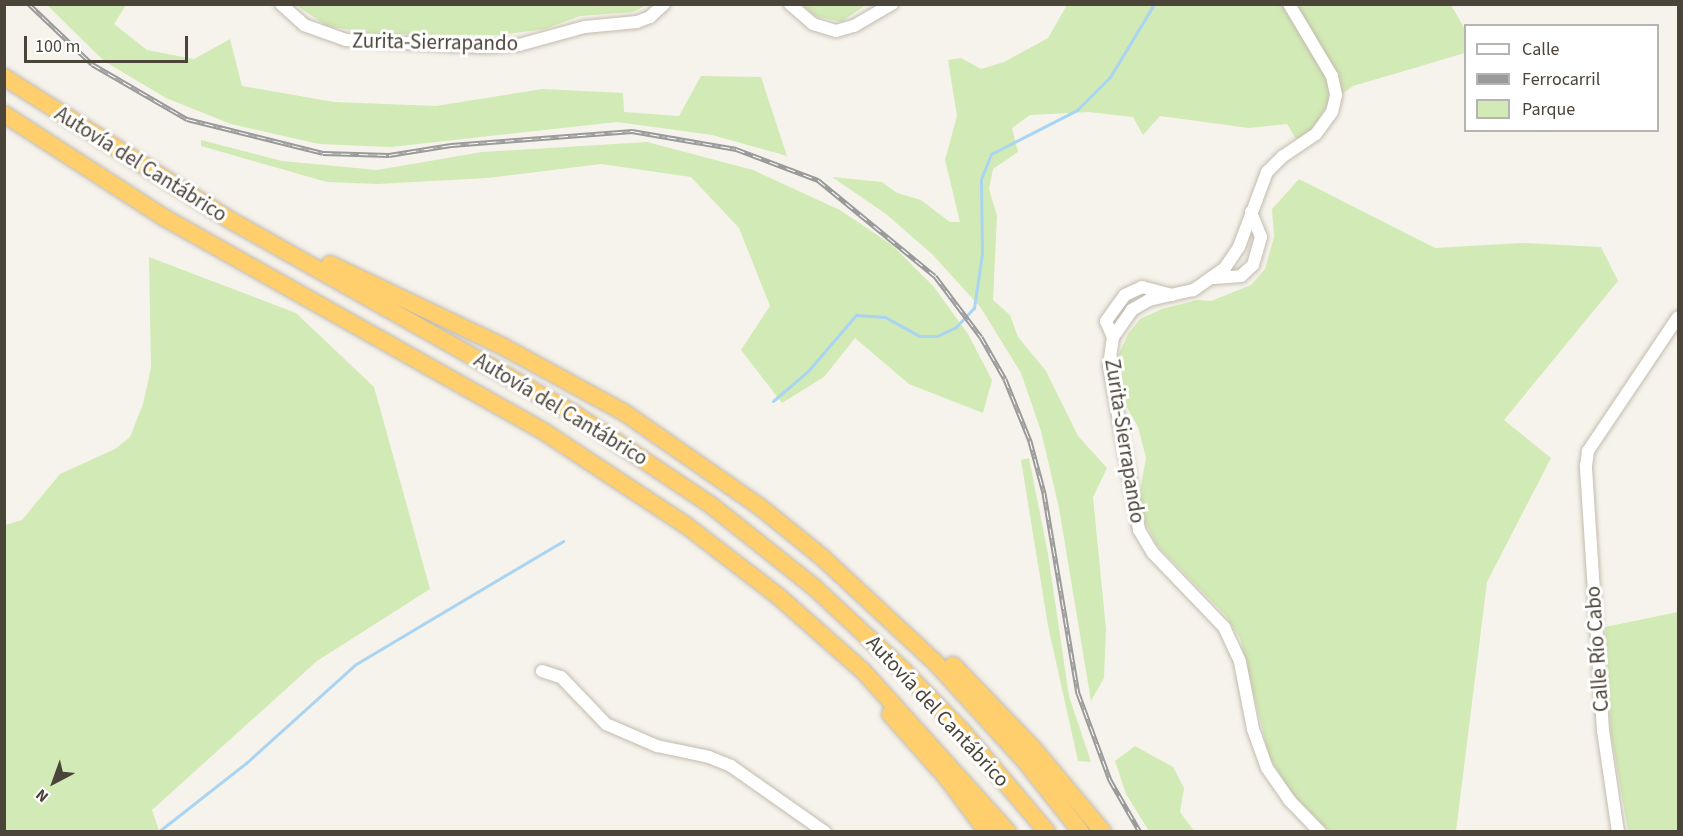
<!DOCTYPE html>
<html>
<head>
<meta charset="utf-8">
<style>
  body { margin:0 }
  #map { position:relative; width:1683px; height:836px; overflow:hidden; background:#f6f3ec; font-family:"Source Sans 3",sans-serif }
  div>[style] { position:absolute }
  .green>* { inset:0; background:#d2eab5 }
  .stream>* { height:3px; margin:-1.5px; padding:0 1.5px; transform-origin:1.5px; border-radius:1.5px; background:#a9d4f2 }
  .roads { filter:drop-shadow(0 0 2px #c2bbae) drop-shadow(0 0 2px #c2bbae) }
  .minor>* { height:12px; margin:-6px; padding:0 6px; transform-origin:6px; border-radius:6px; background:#fff }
  .highway>* { height:16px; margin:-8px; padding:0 8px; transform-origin:8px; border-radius:8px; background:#ffcf6e }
  .rail>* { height:5px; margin-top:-2.5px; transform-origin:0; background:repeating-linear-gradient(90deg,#fff 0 9px,#9a9a9a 0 18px); box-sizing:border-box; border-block:2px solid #9a9a9a }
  span { translate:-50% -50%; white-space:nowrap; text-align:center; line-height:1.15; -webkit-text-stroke:6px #fff; paint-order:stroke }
  .street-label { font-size:21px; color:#4b4439 }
  .frame { position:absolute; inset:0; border:6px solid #4b4439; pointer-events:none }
  .legend { position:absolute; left:1464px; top:24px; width:195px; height:108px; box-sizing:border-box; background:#fff; border:2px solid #b7b4b0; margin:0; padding:8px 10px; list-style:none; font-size:18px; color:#4b4439 }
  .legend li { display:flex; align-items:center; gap:12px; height:30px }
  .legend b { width:30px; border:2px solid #b7b4b0 }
  .north { position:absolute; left:24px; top:752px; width:60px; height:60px; -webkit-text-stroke:4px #fff; paint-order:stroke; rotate:221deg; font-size:16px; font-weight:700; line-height:24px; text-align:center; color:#4b4439 }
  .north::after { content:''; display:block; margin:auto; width:21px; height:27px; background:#4b4439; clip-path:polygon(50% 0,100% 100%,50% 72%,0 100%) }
  .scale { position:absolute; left:24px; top:36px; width:164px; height:27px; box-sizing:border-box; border:3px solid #4b4439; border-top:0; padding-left:8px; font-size:18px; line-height:21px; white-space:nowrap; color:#4b4439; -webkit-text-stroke:4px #fff; paint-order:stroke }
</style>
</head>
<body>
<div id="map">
  <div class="green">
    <i style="clip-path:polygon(47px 5px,126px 5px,114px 24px,147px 50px,194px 59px,230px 39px,242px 86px,334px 102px,436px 106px,542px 89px,623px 93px,624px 112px,679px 116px,701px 76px,761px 77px,787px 156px,712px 135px,617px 122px,391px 147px,319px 144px,231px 124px,166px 98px,104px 61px)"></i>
    <i style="clip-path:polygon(296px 5px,647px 5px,633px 12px,580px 16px,545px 29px,500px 35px,374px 34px,327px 26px)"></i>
    <i style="clip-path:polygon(802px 5px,866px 5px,841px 22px,816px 16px)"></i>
    <i style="clip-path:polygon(1067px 5px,1451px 5px,1465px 29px,1465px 53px,1353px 86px,1327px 105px,1313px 130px,1296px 139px,1287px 124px,1249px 128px,1160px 116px,1143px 135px,1133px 117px,1089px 112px,1030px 115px,1012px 128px,1018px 152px,993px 169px,989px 189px,997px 216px,993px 300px,1010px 315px,1018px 337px,1046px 371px,1078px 436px,1107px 468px,1093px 497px,1106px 629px,1104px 678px,1091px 701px,1059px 508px,1041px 431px,1021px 373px,981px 308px,933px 255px,886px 214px,832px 177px,882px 182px,897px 193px,921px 200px,950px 222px,960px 222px,945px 160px,957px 116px,948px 60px,961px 58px,981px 69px,1004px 62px,1048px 38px)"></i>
    <i style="clip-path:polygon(201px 140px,282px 161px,377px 170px,482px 152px,647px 142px,753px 170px,840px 210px,892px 245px,934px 287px,968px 334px,992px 380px,983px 413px,909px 384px,855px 338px,824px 377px,782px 403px,741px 350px,770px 306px,739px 228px,691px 177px,601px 164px,487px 178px,378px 184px,327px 182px,201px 146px)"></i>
    <i style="clip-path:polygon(1299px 179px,1435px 248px,1522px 243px,1601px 247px,1618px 281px,1504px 420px,1551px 458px,1487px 582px,1456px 831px,1329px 831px,1290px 792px,1269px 756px,1240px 638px,1225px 615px,1157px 545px,1144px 520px,1139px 496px,1146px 458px,1138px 427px,1120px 395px,1117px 358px,1128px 334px,1140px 319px,1162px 309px,1197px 300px,1211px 301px,1251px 285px,1265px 269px,1274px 237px,1272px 209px)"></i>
    <i style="clip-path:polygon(149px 257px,296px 313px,374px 387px,430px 589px,317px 661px,152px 810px,159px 831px,5px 831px,5px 525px,22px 520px,60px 474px,115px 449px,130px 437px,143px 404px,151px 368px)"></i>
    <i style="clip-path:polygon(1029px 458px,1048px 554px,1069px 696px,1091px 762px,1078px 761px,1048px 626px,1021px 460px)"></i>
    <i style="clip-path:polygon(1678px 612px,1678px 831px,1628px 831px,1611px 734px,1605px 627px)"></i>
    <i style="clip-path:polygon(1135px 746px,1173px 767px,1184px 788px,1180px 812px,1194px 831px,1149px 831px,1126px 794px,1115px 761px)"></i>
  </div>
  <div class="stream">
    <i style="left:773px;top:401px;width:46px;rotate:-40.6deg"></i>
    <i style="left:808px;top:371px;width:74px;rotate:-49.4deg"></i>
    <i style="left:856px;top:315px;width:29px;rotate:4deg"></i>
    <i style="left:885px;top:317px;width:39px;rotate:29deg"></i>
    <i style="left:919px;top:336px;width:18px"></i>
    <i style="left:937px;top:336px;width:21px;rotate:-25deg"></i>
    <i style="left:956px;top:327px;width:26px;rotate:-47deg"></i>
    <i style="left:974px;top:308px;width:55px;rotate:-81.6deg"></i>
    <i style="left:982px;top:254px;width:75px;rotate:-90.8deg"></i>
    <i style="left:981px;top:179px;width:27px;rotate:-68deg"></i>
    <i style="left:991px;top:154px;width:97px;rotate:-27.1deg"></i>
    <i style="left:1077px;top:110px;width:47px;rotate:-45deg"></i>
    <i style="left:1110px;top:77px;width:85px;rotate:-58.9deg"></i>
    <i style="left:158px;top:832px;width:112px;rotate:-38.1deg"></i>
    <i style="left:246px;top:763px;width:148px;rotate:-42deg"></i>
    <i style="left:356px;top:664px;width:241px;rotate:-30.7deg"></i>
  </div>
  <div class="roads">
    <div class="minor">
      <i style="left:281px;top:4px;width:31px;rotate:42deg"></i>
      <i style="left:304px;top:25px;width:45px;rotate:19.7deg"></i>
      <i style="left:346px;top:40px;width:137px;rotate:2.9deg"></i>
      <i style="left:483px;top:47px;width:36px;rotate:-3deg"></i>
      <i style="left:519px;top:45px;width:68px;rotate:-15.3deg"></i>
      <i style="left:585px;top:27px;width:52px;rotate:-5.5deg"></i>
      <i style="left:637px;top:22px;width:14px;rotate:-21deg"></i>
      <i style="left:650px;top:17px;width:19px;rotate:-43deg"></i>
      <i style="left:790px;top:4px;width:30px;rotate:41deg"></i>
      <i style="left:813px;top:24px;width:24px;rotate:17deg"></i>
      <i style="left:836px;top:31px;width:19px;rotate:-16deg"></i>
      <i style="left:854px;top:26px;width:44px;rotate:-30.1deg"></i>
      <i style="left:1289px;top:4px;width:84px;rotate:59.2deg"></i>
      <i style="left:1332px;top:76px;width:19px;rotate:78deg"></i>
      <i style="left:1336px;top:95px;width:17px;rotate:103deg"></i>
      <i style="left:1332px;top:112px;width:27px;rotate:126deg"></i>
      <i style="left:1316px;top:134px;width:40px;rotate:146deg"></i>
      <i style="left:1283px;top:156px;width:23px;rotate:135deg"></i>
      <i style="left:1267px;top:172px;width:80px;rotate:110.5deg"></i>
      <i style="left:1239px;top:247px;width:25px;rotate:124deg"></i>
      <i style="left:1225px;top:268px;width:39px;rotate:145deg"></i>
      <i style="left:1193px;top:290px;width:45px;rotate:167.2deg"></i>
      <i style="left:1149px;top:300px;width:20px;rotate:150deg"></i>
      <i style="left:1132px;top:310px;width:33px;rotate:125deg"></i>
      <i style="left:1113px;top:337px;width:29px;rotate:98deg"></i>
      <i style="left:1109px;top:366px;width:167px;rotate:79.6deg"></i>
      <i style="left:1139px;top:530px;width:27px;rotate:59deg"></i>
      <i style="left:1153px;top:553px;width:103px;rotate:46.2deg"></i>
      <i style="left:1224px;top:627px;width:38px;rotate:65deg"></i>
      <i style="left:1240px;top:662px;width:68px;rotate:79deg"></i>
      <i style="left:1253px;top:729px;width:41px;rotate:70.3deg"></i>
      <i style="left:1267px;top:768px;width:39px;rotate:55deg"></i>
      <i style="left:1289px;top:800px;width:45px;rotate:45.9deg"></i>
      <i style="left:1214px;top:278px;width:27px;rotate:-4deg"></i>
      <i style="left:1241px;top:276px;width:16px;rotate:-43deg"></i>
      <i style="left:1253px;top:265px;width:29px;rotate:-74deg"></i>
      <i style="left:1261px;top:237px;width:27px;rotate:-112deg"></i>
      <i style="left:1113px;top:337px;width:17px;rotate:-114deg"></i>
      <i style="left:1106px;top:321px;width:32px;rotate:-54deg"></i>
      <i style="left:1125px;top:295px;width:19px;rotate:-25deg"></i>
      <i style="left:1142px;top:287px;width:31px;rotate:15deg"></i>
      <i style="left:542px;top:671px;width:20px;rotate:18deg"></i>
      <i style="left:561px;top:677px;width:65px;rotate:46.2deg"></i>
      <i style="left:606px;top:724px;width:56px;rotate:23.3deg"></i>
      <i style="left:657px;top:746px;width:53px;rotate:11.9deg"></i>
      <i style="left:709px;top:757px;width:24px;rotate:22deg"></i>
      <i style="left:731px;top:766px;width:115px;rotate:35.1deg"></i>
      <i style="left:1618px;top:832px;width:102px;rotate:-98.4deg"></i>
      <i style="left:1603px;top:731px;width:266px;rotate:-93.7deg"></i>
      <i style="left:1586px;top:466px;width:15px;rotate:-82deg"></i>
      <i style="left:1588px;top:451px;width:161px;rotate:-56.1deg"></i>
    </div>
    <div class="highway">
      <i style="left:4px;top:77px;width:270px;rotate:32.3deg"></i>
      <i style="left:232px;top:221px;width:391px;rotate:29.4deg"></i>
      <i style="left:573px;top:413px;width:166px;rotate:33.7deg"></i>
      <i style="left:711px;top:505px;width:132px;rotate:38.5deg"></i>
      <i style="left:814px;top:587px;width:120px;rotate:43deg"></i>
      <i style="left:902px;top:669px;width:86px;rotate:45.9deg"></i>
      <i style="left:962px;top:731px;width:132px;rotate:49.9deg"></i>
      <i style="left:4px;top:114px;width:192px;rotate:32.9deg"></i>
      <i style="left:165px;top:218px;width:437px;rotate:29.4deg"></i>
      <i style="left:546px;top:433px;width:169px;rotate:33.4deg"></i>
      <i style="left:687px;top:526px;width:113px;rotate:37.5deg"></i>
      <i style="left:777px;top:595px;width:116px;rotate:41.5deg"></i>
      <i style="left:864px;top:672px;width:215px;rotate:48deg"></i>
      <i style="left:330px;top:264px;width:193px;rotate:25.5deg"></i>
      <i style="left:504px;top:347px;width:138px;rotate:28.6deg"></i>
      <i style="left:625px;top:413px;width:163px;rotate:34.8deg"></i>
      <i style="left:759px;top:506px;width:81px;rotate:39deg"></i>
      <i style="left:822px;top:557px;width:154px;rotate:42.9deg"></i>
      <i style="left:935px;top:662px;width:134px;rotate:47.7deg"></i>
      <i style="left:1025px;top:761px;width:90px;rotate:51.7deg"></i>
      <i style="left:953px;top:665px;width:114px;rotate:46.1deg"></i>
      <i style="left:1032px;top:747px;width:111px;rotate:50.1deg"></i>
      <i style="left:890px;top:714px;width:86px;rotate:48.3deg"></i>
      <i style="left:947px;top:778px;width:67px;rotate:53.5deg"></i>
    </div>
  </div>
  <div class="rail">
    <i style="left:29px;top:4px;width:87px;rotate:43.6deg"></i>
    <i style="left:92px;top:64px;width:110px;rotate:30.1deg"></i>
    <i style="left:187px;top:119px;width:140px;rotate:14deg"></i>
    <i style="left:323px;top:153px;width:66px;rotate:1.7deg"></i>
    <i style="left:389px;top:155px;width:63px;rotate:-9.2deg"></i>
    <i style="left:451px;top:145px;width:182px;rotate:-4.4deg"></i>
    <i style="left:632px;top:131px;width:106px;rotate:9.8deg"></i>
    <i style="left:736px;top:149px;width:88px;rotate:20.7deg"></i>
    <i style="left:818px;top:180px;width:151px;rotate:39.4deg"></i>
    <i style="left:935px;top:276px;width:76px;rotate:53deg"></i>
    <i style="left:981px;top:337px;width:48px;rotate:60.3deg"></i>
    <i style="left:1005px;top:379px;width:67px;rotate:68deg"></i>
    <i style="left:1030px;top:441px;width:54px;rotate:74.9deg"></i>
    <i style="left:1044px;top:493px;width:203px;rotate:80.4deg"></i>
    <i style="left:1078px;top:693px;width:93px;rotate:69.8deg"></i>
    <i style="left:1110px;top:780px;width:60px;rotate:60deg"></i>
  </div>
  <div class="street-label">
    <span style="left:435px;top:42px;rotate:1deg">Zurita-Sierrapando</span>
    <span style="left:141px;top:164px;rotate:32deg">Autovía del Cantábrico</span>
    <span style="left:561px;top:409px;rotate:31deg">Autovía del Cantábrico</span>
    <span style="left:1125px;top:441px;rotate:81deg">Zurita-Sierrapando</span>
    <span style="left:1597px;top:649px;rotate:-94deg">Calle Río Cabo</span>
    <span style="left:938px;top:711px;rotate:47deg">Autovía del Cantábrico</span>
  </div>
  <div class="frame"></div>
  <ul class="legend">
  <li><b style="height:8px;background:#fff"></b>Calle</li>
  <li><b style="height:8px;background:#9a9a9a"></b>Ferrocarril</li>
  <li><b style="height:16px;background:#d2eab5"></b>Parque</li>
  </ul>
  <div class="north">N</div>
  <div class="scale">100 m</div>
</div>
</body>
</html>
